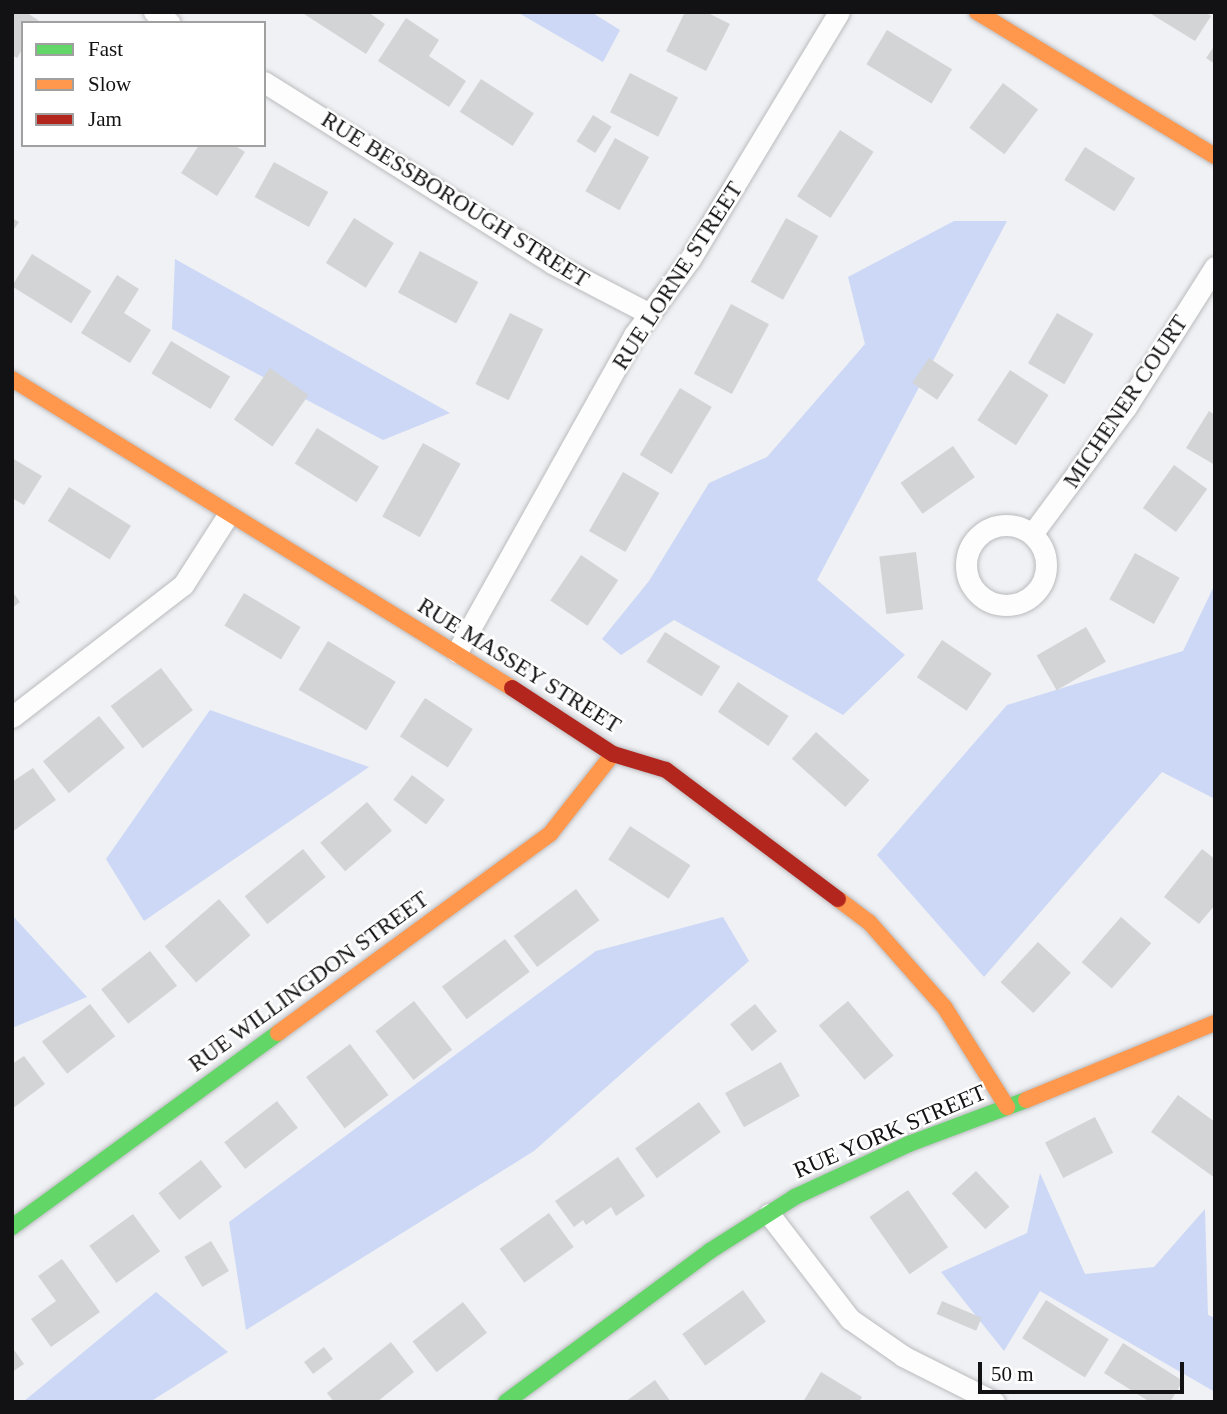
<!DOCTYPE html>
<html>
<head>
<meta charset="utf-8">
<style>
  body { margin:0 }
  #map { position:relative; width:1227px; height:1414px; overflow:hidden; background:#f0f1f4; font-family:"Times New Roman",serif }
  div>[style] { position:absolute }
  .green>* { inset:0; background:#ccd8f6 }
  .building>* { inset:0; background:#d3d4d6; transform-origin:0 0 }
  .roads { filter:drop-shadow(0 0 2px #babbbe) drop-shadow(0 0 2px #babbbe) }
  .street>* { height:21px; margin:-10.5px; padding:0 10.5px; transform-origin:10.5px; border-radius:10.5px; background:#fdfdfd }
  .street>.ring { margin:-10.5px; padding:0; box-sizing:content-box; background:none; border:21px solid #fdfdfd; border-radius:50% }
  .fast>* { height:16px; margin:-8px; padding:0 8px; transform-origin:8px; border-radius:8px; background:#63d668 }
  .slow>* { height:16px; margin:-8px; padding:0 8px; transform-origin:8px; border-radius:8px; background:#ff974d }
  .jam>* { height:16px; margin:-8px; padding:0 8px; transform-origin:8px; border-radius:8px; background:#b3261e }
  span { translate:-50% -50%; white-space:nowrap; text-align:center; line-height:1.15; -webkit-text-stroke:5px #fff; paint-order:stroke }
  .street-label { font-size:23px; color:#121214 }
  .frame { position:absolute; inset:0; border:14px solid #121214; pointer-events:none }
  .legend { position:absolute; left:21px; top:21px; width:245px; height:126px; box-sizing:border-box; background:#fff; border:2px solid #a0a0a1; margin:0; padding:9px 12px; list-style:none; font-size:21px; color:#121214 }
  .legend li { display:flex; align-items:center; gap:14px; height:35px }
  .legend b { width:35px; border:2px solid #a0a0a1 }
  .scale { position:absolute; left:978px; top:1362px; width:206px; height:32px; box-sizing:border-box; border:4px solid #121214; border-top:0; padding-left:9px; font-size:21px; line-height:24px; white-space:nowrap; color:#121214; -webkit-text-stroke:5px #fff; paint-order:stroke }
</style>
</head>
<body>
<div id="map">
  <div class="green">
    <i style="clip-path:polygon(517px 12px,591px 12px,620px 30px,603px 62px)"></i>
    <i style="clip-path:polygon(954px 221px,1007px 221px,817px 580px,905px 655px,843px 715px,674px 620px,621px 655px,602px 639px,649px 581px,709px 483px,767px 457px,865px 344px,848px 277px)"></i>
    <i style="clip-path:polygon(175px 259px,450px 413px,383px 440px,172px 329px)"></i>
    <i style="clip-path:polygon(1215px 584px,1215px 799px,1162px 772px,984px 977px,877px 855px,1007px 705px,1183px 651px)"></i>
    <i style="clip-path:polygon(210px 710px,369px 767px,144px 921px,106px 859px)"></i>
    <i style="clip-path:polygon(12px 915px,87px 997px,12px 1028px)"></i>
    <i style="clip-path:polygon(723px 917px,749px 961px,534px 1151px,246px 1330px,229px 1222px,596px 951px)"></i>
    <i style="clip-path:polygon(1040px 1173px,1085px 1274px,1154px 1267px,1205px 1209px,1208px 1315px,1215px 1318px,1215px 1392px,1040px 1291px,1004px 1351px,941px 1272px,1027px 1233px)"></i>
    <i style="clip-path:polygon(156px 1292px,228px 1352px,150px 1402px,23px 1402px)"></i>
  </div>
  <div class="building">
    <i style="clip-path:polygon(12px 12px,26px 12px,42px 23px,23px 23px,23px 48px,17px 58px,12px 55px)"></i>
    <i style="clip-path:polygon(301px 12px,368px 12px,385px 24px,366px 54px)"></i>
    <i style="clip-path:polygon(685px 12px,706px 12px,730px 24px,706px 71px,666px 51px)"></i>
    <i style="clip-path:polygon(1148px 12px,1205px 12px,1211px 16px,1195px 41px)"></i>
    <i style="clip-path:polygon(406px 18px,439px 40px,429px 56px,466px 81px,449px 107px,378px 61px)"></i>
    <i style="left:887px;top:30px;width:76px;height:40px;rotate:31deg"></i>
    <i style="clip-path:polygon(1215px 45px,1215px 64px,1206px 58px)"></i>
    <i style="left:630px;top:73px;width:54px;height:44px;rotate:27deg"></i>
    <i style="left:481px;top:79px;width:63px;height:39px;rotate:33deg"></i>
    <i style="left:1003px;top:83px;width:44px;height:56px;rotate:37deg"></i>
    <i style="left:593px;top:115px;width:22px;height:31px;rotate:32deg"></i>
    <i style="left:840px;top:130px;width:40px;height:79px;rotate:33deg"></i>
    <i style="left:615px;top:138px;width:39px;height:61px;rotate:29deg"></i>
    <i style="clip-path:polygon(199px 145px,234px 145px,245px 152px,217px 196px,181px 173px)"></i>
    <i style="left:1085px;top:147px;width:59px;height:39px;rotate:32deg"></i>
    <i style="left:274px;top:162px;width:62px;height:40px;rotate:29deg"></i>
    <i style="clip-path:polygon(12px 218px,19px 222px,12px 232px)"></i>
    <i style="left:354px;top:218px;width:47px;height:53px;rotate:32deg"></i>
    <i style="left:786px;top:218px;width:37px;height:73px;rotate:29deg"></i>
    <i style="left:420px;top:251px;width:66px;height:47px;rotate:28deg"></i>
    <i style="left:32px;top:254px;width:70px;height:38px;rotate:32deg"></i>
    <i style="clip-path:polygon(117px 275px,139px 289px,124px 313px,151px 330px,130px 363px,81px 333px)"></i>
    <i style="left:731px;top:304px;width:43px;height:79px;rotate:28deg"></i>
    <i style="left:510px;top:313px;width:37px;height:79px;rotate:26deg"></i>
    <i style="left:1057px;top:313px;width:42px;height:58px;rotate:30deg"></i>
    <i style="left:171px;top:341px;width:69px;height:38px;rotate:31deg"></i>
    <i style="left:929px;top:358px;width:30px;height:30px;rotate:34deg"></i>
    <i style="left:270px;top:368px;width:47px;height:63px;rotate:35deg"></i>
    <i style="left:1010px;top:370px;width:46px;height:60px;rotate:33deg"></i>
    <i style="left:680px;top:388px;width:37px;height:78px;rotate:31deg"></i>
    <i style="clip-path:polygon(1209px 411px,1215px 415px,1215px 465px,1186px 448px)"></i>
    <i style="left:317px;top:428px;width:73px;height:42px;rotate:32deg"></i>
    <i style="left:423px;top:443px;width:43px;height:84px;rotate:29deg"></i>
    <i style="left:953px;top:446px;width:38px;height:64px;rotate:55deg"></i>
    <i style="clip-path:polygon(12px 458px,42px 476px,24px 505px,12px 498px)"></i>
    <i style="left:1174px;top:465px;width:41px;height:53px;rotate:36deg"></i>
    <i style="left:623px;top:472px;width:42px;height:68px;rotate:30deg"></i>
    <i style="left:69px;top:487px;width:73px;height:40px;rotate:32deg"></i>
    <i style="left:916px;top:552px;width:58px;height:37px;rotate:83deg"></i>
    <i style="left:1135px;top:553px;width:51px;height:53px;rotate:29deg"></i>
    <i style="left:581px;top:555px;width:45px;height:55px;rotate:34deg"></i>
    <i style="clip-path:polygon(12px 591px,20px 602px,12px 608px)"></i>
    <i style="left:244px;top:593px;width:66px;height:38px;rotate:31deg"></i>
    <i style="left:1086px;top:627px;width:40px;height:57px;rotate:60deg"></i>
    <i style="left:665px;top:632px;width:65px;height:35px;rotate:32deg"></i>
    <i style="left:942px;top:640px;width:60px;height:45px;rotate:34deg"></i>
    <i style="left:328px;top:641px;width:79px;height:57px;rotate:31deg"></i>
    <i style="left:161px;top:668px;width:53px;height:63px;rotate:53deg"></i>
    <i style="left:738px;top:682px;width:61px;height:36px;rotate:34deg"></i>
    <i style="left:425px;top:698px;width:57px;height:46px;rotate:33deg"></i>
    <i style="left:99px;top:716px;width:41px;height:72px;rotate:51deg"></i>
    <i style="left:816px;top:732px;width:72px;height:36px;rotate:42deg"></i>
    <i style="clip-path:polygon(33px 768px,56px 800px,12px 832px,12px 782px)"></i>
    <i style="left:412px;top:775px;width:41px;height:31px;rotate:37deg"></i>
    <i style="left:367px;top:802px;width:38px;height:62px;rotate:49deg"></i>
    <i style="left:630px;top:826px;width:72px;height:40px;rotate:33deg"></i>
    <i style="left:303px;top:849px;width:36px;height:75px;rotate:51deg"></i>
    <i style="clip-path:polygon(1202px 849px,1215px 859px,1215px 905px,1199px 924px,1164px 897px)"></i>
    <i style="left:576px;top:889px;width:39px;height:78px;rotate:53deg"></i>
    <i style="left:219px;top:899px;width:48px;height:72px;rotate:49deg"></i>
    <i style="left:1121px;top:917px;width:40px;height:60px;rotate:41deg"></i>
    <i style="left:505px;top:939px;width:41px;height:79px;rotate:53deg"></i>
    <i style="left:1038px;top:942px;width:45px;height:55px;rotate:43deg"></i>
    <i style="left:150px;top:951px;width:44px;height:62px;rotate:52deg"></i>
    <i style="left:414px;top:1001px;width:62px;height:49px;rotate:52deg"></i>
    <i style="left:848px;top:1001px;width:71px;height:38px;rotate:50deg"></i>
    <i style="left:90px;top:1004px;width:41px;height:61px;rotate:52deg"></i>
    <i style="left:755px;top:1004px;width:35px;height:32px;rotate:51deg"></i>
    <i style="left:350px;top:1044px;width:64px;height:55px;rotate:53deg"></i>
    <i style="clip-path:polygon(24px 1056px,45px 1084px,12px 1109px,12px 1064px)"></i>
    <i style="left:781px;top:1062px;width:39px;height:64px;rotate:61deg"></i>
    <i style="clip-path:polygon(1178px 1095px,1215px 1122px,1215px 1178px,1151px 1132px)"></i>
    <i style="left:277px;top:1101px;width:34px;height:67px;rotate:52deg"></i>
    <i style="left:699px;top:1102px;width:37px;height:79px;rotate:54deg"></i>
    <i style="left:1095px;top:1117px;width:40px;height:56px;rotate:63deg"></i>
    <i style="clip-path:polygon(618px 1157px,645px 1196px,616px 1216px,611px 1207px,586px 1225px,583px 1220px,574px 1227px,555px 1201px)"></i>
    <i style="left:201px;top:1160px;width:34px;height:54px;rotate:52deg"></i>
    <i style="left:976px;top:1171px;width:49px;height:33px;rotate:47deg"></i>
    <i style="left:908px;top:1190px;width:70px;height:47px;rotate:55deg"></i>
    <i style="left:549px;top:1213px;width:42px;height:61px;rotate:54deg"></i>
    <i style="left:133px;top:1214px;width:46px;height:54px;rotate:54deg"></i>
    <i style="left:211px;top:1241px;width:35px;height:31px;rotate:59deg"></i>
    <i style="clip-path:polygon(62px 1259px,100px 1312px,51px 1347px,31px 1319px,56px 1301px,38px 1276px)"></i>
    <i style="left:743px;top:1290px;width:39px;height:75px;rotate:54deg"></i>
    <i style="left:1046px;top:1300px;width:74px;height:45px;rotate:32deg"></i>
    <i style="left:942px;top:1301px;width:43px;height:14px;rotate:23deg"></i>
    <i style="left:463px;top:1302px;width:39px;height:64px;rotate:52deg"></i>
    <i style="clip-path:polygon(391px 1342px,414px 1372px,377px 1402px,334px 1402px,327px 1393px)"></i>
    <i style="clip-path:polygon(1123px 1343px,1183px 1381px,1170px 1402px,1150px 1402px,1104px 1373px)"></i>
    <i style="clip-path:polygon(12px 1347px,24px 1364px,12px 1372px)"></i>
    <i style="left:324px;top:1347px;width:15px;height:25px;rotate:53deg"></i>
    <i style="clip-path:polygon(821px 1372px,862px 1397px,859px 1402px,803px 1402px)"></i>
    <i style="clip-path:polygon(655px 1380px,671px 1402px,625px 1402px)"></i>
  </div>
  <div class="roads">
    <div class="street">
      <i style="left:154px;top:12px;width:19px;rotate:35deg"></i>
      <i style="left:264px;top:82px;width:340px;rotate:32.1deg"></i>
      <i style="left:552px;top:263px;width:108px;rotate:27.5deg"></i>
      <i class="ring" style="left:966px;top:525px;width:59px;height:59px"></i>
      <i style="left:1032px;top:534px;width:158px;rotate:-53.5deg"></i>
      <i style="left:1126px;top:407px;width:166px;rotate:-57.6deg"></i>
      <i style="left:457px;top:652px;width:363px;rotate:-60.8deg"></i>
      <i style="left:634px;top:335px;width:94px;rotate:-53.6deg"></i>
      <i style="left:690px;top:259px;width:288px;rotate:-58.9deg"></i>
      <i style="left:12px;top:717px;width:216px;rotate:-37.7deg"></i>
      <i style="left:183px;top:585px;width:83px;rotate:-57.3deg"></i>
      <i style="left:769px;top:1214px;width:133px;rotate:52.4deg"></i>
      <i style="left:850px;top:1319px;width:65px;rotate:34.9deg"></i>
      <i style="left:903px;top:1356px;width:102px;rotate:26.8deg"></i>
    </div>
    <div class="fast">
      <i style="left:12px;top:1227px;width:329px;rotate:-36.1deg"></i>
      <i style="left:506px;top:1402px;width:254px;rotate:-36.5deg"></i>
      <i style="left:710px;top:1251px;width:101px;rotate:-32.4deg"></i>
      <i style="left:795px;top:1197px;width:126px;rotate:-24.9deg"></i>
      <i style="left:909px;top:1144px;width:125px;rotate:-20.6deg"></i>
    </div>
    <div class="slow">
      <i style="left:977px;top:12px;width:278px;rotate:31.2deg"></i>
      <i style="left:12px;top:379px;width:588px;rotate:31.72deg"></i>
      <i style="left:838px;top:899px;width:39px;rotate:37deg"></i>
      <i style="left:869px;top:922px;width:115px;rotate:48.5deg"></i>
      <i style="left:945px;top:1008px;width:117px;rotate:57.9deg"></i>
      <i style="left:278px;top:1033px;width:337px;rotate:-36.2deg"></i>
      <i style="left:550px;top:834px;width:102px;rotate:-51.8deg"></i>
      <i style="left:1026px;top:1100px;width:204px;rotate:-22.2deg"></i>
    </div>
    <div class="jam">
      <i style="left:512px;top:688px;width:121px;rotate:33.2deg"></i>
      <i style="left:613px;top:754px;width:55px;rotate:16.8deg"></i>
      <i style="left:666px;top:770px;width:215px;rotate:36.9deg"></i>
    </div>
  </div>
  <div class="street-label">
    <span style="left:455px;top:200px;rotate:32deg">RUE BESSBOROUGH STREET</span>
    <span style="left:678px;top:276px;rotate:-57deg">RUE LORNE STREET</span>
    <span style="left:1126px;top:402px;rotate:-56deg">MICHENER COURT</span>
    <span style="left:519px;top:666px;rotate:32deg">RUE MASSEY STREET</span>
    <span style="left:309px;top:982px;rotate:-36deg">RUE WILLINGDON STREET</span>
    <span style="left:890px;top:1132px;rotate:-23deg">RUE YORK STREET</span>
  </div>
  <div class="frame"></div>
  <ul class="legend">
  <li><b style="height:9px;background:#63d668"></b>Fast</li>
  <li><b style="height:9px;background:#ff974d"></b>Slow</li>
  <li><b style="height:9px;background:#b3261e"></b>Jam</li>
  </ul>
  <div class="scale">50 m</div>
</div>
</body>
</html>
